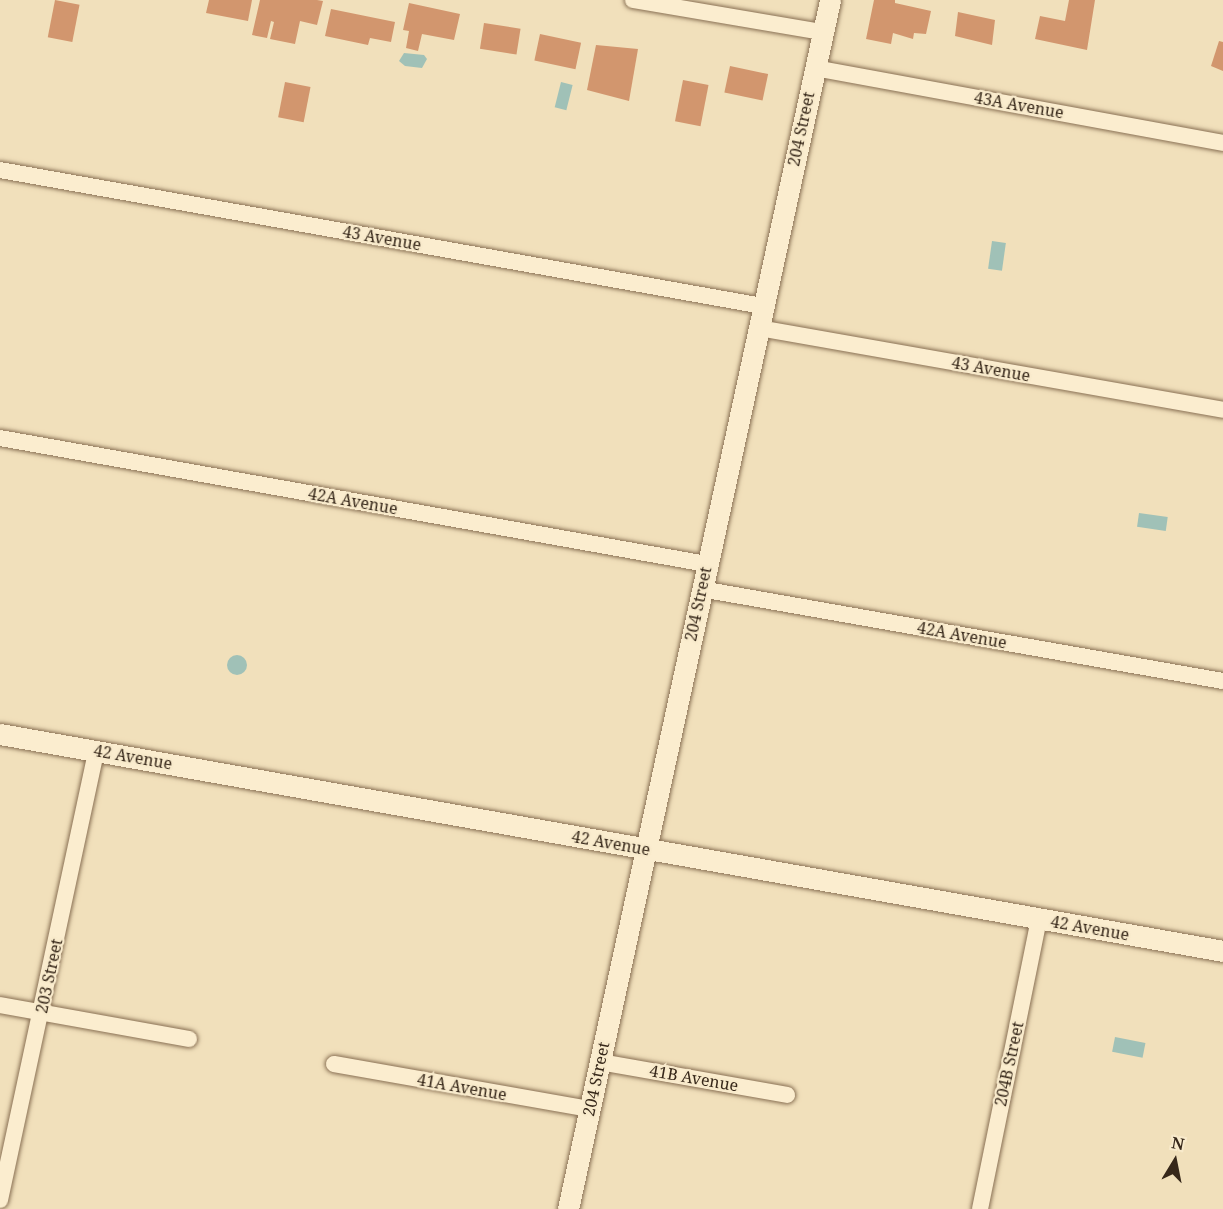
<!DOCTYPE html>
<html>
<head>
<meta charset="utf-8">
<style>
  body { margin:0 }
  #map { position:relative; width:1223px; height:1209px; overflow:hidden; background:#f1e0bb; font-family:"Noto Serif",serif }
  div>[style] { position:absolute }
  .water>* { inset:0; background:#a0c1b7; transform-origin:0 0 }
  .round { border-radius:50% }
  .building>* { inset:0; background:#d2966e; transform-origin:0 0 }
  .roads { filter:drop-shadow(0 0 2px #897054) drop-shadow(0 0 2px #897054) }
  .minor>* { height:16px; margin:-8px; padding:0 8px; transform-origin:8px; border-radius:8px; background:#fbedcf }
  .tertiary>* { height:21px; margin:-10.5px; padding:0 10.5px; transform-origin:10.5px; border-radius:10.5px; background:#fbedcf }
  span { translate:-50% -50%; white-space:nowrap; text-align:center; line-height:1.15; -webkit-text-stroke:4.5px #f8eacb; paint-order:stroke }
  .street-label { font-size:16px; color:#37281a }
  .north { position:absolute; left:1145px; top:1131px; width:60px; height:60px; -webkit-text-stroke:4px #f8eacb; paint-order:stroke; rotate:10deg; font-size:16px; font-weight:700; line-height:24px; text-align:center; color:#37281a }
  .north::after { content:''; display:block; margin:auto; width:21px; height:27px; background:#37281a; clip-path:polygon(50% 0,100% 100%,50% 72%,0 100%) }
</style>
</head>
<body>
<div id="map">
  <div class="water">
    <i style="clip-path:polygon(404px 53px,424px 55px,427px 59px,422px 68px,405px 66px,399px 61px)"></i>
    <i style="left:561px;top:82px;width:12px;height:26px;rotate:14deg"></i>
    <i style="left:992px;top:241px;width:14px;height:28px;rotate:8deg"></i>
    <i style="left:1139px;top:513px;width:29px;height:14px;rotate:8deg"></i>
    <i class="round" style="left:227px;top:655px;width:20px;height:20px"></i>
    <i style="left:1115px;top:1037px;width:31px;height:15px;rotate:11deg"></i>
  </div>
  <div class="building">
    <i style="left:55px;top:0;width:25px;height:38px;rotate:11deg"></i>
    <i style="clip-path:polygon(209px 0,252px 0,248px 21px,206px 13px)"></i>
    <i style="clip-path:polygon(260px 0,317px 0,323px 1px,317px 25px,300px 21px,295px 44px,270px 39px,274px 22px,271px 21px,267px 38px,252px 35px)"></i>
    <i style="clip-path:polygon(874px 0,895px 0,895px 3px,931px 11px,926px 34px,914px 33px,913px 39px,893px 33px,891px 44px,866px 39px)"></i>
    <i style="clip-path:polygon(1069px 0,1095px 0,1087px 50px,1035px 39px,1040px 16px,1065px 21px)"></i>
    <i style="clip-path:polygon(409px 3px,460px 14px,454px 40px,422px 34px,418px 51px,406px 48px,409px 31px,403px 30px)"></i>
    <i style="clip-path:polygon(331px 9px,395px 22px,391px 42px,370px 38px,368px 45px,325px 36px)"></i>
    <i style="clip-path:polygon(958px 12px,995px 20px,992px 45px,955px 36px)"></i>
    <i style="left:484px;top:23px;width:37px;height:26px;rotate:9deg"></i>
    <i style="left:540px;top:34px;width:42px;height:27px;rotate:12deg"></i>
    <i style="clip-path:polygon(1219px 41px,1223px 42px,1223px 71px,1211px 66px)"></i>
    <i style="clip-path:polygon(596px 45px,638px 49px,629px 101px,587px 90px)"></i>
    <i style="left:730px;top:66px;width:39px;height:27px;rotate:12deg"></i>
    <i style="left:683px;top:80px;width:26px;height:42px;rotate:11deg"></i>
    <i style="left:285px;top:82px;width:26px;height:36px;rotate:11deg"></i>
  </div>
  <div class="roads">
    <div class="minor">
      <i style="left:633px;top:0;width:193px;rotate:9.6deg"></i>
      <i style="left:815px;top:68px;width:415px;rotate:10.4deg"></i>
      <i style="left:0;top:170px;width:775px;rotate:10.11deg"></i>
      <i style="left:759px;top:328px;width:471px;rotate:10deg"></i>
      <i style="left:0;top:438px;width:718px;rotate:10.11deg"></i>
      <i style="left:701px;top:589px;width:530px;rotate:10deg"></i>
      <i style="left:0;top:1005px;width:192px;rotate:10.2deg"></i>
      <i style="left:600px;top:1062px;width:190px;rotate:10deg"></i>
      <i style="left:334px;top:1064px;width:260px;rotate:10deg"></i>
      <i style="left:0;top:1200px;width:459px;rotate:-77.9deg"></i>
      <i style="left:980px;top:1209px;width:296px;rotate:-78.5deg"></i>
    </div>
    <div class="tertiary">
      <i style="left:0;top:734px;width:1242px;rotate:10.06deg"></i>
      <i style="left:568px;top:1209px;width:1237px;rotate:-77.77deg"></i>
    </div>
  </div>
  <div class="street-label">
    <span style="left:1019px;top:105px;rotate:10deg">43A Avenue</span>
    <span style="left:801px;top:129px;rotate:-78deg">204 Street</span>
    <span style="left:382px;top:238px;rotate:10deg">43 Avenue</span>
    <span style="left:991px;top:369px;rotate:10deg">43 Avenue</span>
    <span style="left:353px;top:501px;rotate:10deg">42A Avenue</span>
    <span style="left:698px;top:604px;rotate:-78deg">204 Street</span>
    <span style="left:962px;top:635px;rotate:10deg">42A Avenue</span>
    <span style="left:133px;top:757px;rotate:10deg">42 Avenue</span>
    <span style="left:611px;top:843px;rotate:10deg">42 Avenue</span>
    <span style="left:1090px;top:928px;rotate:10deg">42 Avenue</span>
    <span style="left:49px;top:976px;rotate:-78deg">203 Street</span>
    <span style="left:1009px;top:1064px;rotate:-78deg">204B Street</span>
    <span style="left:694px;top:1078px;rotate:10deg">41B Avenue</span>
    <span style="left:596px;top:1079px;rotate:-78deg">204 Street</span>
    <span style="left:462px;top:1087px;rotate:10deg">41A Avenue</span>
  </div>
  <div class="north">N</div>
</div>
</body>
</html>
